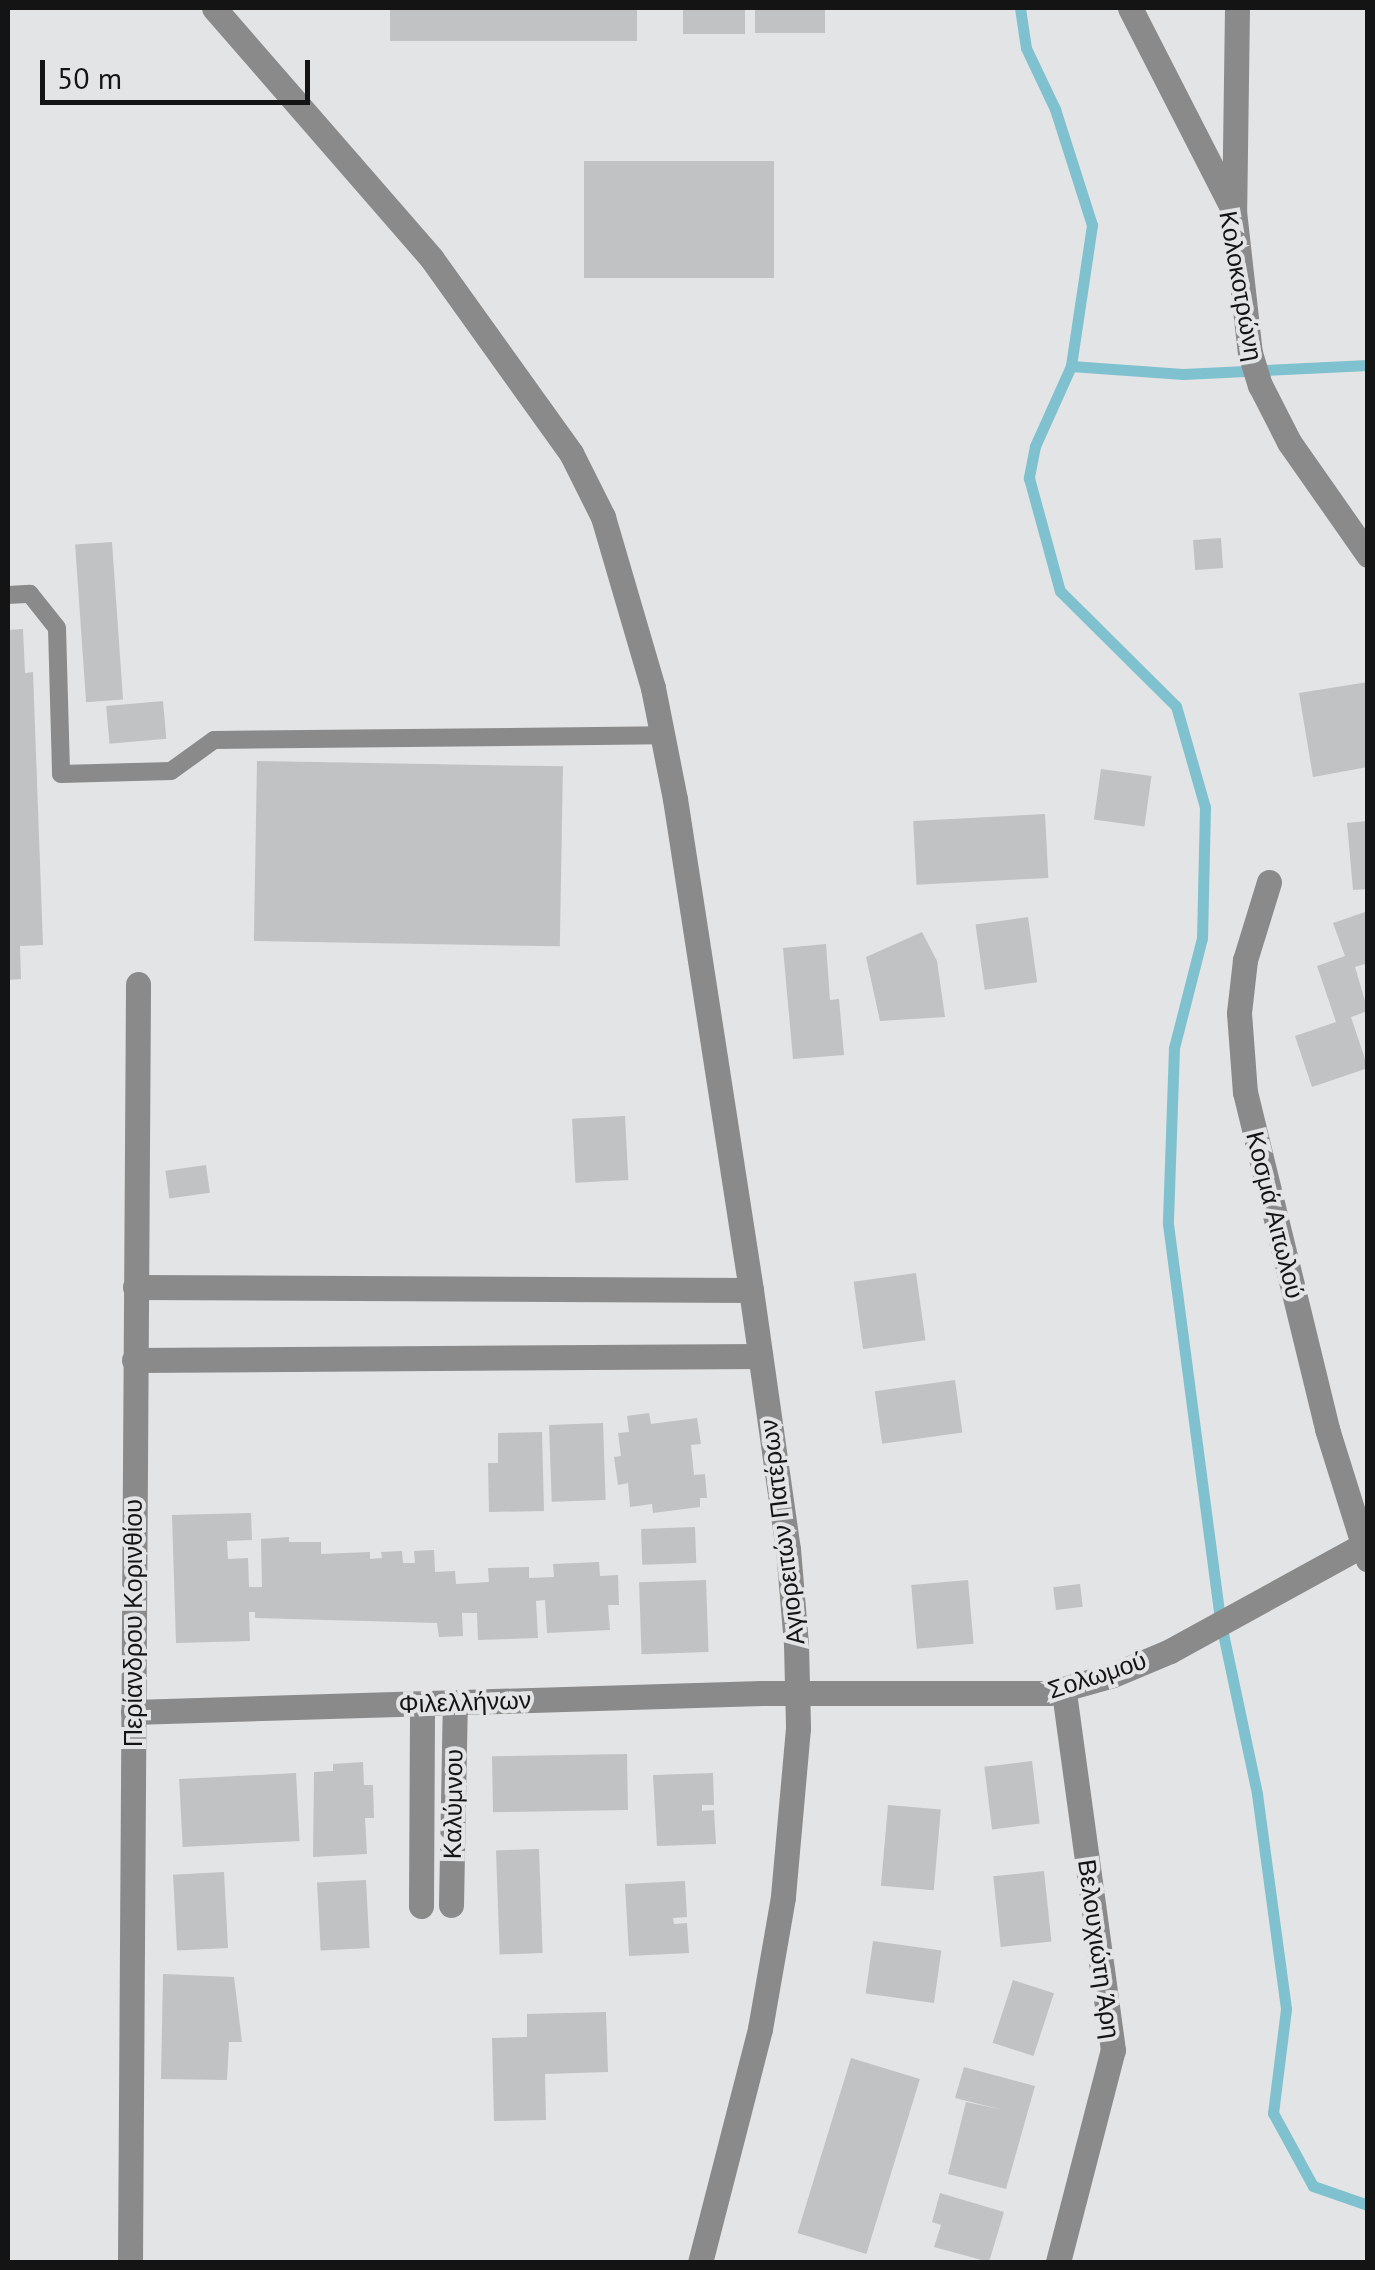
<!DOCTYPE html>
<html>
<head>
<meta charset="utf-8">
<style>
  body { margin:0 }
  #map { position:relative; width:1375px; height:2270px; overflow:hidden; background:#e3e4e5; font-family:"PT Sans",sans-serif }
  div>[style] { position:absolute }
  .stream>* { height:11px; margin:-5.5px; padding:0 5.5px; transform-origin:5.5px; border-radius:5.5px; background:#7fc1cf }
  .building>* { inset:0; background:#c1c2c3; transform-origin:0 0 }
  .service>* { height:18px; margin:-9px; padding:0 9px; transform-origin:9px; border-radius:9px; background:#8b8a8a }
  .pedestrian>* { height:25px; margin:-12.5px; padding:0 12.5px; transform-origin:12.5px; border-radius:12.5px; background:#8b8a8a }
  .minor>* { height:25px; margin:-12.5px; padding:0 12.5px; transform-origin:12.5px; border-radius:12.5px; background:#8b8a8a }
  .tertiary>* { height:25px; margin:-12.5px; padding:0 12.5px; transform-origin:12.5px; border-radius:12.5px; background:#8b8a8a }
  span { translate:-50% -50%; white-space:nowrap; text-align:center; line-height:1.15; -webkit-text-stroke:8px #e3e4e5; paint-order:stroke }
  .street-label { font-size:25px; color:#141415 }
  .frame { position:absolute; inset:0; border:10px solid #141415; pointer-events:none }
  .scale { position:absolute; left:40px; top:60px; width:270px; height:45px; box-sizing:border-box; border:5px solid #141415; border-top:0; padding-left:12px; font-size:30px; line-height:35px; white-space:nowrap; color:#141415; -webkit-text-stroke:8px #e3e4e5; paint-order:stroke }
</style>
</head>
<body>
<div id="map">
  <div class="stream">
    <i style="left:1020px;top:8px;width:40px;rotate:81.5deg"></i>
    <i style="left:1026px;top:48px;width:68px;rotate:64.6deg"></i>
    <i style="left:1055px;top:109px;width:122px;rotate:72.3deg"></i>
    <i style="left:1092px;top:225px;width:143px;rotate:98.5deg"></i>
    <i style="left:1071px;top:366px;width:88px;rotate:114.2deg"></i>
    <i style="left:1035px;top:446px;width:33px;rotate:101deg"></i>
    <i style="left:1029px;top:478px;width:117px;rotate:74.7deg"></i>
    <i style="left:1060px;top:591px;width:163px;rotate:44.8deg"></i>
    <i style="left:1176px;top:706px;width:105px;rotate:74deg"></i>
    <i style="left:1205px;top:807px;width:131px;rotate:91.3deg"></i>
    <i style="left:1202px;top:938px;width:114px;rotate:104.3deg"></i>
    <i style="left:1174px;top:1048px;width:176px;rotate:92deg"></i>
    <i style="left:1168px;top:1224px;width:403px;rotate:82.5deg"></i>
    <i style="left:1221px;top:1624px;width:174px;rotate:78deg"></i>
    <i style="left:1257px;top:1794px;width:217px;rotate:82.3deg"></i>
    <i style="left:1286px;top:2009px;width:105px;rotate:97.1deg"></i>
    <i style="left:1273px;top:2113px;width:83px;rotate:61.3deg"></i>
    <i style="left:1313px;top:2186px;width:58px;rotate:19.1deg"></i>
    <i style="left:1071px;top:366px;width:112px;rotate:4.1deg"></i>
    <i style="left:1183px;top:374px;width:185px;rotate:-2.8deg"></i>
  </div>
  <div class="building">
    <i style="left:390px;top:8px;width:247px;height:33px"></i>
    <i style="left:683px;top:8px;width:62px;height:26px"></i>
    <i style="left:755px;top:8px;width:70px;height:25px"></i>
    <i style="left:774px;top:161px;width:117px;height:190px;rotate:90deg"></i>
    <i style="left:1221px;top:538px;width:30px;height:28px;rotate:86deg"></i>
    <i style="left:112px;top:542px;width:158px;height:37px;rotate:86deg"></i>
    <i style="clip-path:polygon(23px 629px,25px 673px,33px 672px,43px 945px,20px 946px,21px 979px,8px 980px,8px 630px)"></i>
    <i style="clip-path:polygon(1368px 682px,1368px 767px,1313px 777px,1299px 693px)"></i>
    <i style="left:163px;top:701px;width:38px;height:57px;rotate:85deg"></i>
    <i style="left:257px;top:761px;width:306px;height:180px;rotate:1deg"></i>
    <i style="left:1101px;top:769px;width:51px;height:51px;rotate:8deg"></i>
    <i style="left:1045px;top:814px;width:64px;height:132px;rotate:87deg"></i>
    <i style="clip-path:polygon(1368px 821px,1368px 889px,1353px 890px,1347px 823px)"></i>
    <i style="clip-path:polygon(1368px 911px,1368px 963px,1355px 967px,1368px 1011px,1351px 1017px,1368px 1068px,1312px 1087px,1295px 1036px,1336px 1022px,1317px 966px,1345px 956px,1333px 923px)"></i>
    <i style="left:1028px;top:917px;width:66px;height:53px;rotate:82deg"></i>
    <i style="clip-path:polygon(922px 932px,937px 961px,945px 1017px,880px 1021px,866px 957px)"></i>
    <i style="clip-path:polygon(826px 944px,830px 1000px,839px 999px,844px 1055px,793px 1059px,783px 948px)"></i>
    <i style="left:625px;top:1116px;width:64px;height:53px;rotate:87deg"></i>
    <i style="left:206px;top:1165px;width:28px;height:41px;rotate:82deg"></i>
    <i style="left:916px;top:1273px;width:68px;height:63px;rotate:82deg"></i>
    <i style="left:955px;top:1380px;width:53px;height:81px;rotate:82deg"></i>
    <i style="clip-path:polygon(649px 1413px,651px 1424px,697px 1418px,701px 1444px,691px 1445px,694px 1475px,705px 1474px,707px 1498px,700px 1498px,700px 1507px,653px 1513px,652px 1504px,630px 1507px,628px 1483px,618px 1485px,614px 1457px,621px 1456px,618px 1433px,629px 1432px,627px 1416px)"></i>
    <i style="left:603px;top:1423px;width:77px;height:54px;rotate:88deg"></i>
    <i style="clip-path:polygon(542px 1432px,544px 1511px,489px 1512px,488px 1463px,498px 1463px,498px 1433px)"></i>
    <i style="clip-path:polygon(251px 1513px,252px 1540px,227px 1541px,228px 1559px,248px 1558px,249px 1587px,262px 1587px,261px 1539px,289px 1537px,289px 1542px,321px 1542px,321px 1554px,370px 1552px,370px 1559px,382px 1558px,381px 1552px,402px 1551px,403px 1563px,415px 1563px,414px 1551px,434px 1550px,435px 1572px,455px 1571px,456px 1584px,489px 1582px,488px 1568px,529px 1567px,529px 1578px,554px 1577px,553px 1564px,599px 1562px,600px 1576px,618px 1575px,619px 1605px,608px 1605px,610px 1630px,547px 1633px,545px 1600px,536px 1601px,538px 1638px,478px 1640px,477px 1613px,462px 1613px,463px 1636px,439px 1637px,437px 1623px,255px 1618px,255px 1612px,249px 1612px,250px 1641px,176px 1643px,172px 1515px)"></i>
    <i style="left:695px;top:1527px;width:36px;height:54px;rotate:88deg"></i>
    <i style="left:706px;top:1580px;width:72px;height:67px;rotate:88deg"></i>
    <i style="left:968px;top:1580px;width:64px;height:57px;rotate:85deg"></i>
    <i style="left:1080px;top:1584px;width:23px;height:27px;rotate:83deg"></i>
    <i style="left:627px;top:1754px;width:56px;height:135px;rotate:89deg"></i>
    <i style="left:1032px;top:1761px;width:63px;height:48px;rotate:83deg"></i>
    <i style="clip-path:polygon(363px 1762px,364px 1785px,373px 1785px,374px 1818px,365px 1818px,367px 1854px,313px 1857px,314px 1772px,333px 1771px,333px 1764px)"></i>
    <i style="left:296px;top:1773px;width:68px;height:117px;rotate:87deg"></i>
    <i style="clip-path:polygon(713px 1773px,714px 1805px,702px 1805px,702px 1811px,714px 1810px,716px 1844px,657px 1846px,653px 1775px)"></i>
    <i style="left:888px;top:1805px;width:53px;height:81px;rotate:5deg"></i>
    <i style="left:539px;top:1849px;width:104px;height:43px;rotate:88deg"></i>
    <i style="left:1044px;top:1871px;width:71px;height:51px;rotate:84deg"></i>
    <i style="left:224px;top:1872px;width:76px;height:51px;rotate:87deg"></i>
    <i style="left:366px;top:1880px;width:68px;height:49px;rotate:87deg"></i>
    <i style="clip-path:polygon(685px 1881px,687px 1917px,673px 1918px,674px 1924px,687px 1923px,689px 1953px,629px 1956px,625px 1884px)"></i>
    <i style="left:873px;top:1941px;width:69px;height:53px;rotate:8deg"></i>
    <i style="clip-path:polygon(163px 1974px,234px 1977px,242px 2042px,229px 2042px,227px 2080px,161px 2079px)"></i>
    <i style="left:1013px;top:1980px;width:43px;height:66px;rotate:18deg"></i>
    <i style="clip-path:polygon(606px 2012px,608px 2072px,545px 2074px,546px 2120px,494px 2121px,492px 2038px,527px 2037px,527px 2014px)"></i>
    <i style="left:851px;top:2058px;width:72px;height:183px;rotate:17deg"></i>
    <i style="clip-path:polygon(964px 2067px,1035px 2086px,1006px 2189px,948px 2174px,966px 2102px,1003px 2110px,955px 2098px)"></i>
    <i style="clip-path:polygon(940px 2193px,1004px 2212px,989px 2262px,934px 2247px,941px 2225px,932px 2222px)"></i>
  </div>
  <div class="service">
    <i style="left:8px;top:595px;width:22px;rotate:-3deg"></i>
    <i style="left:30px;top:594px;width:43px;rotate:51.5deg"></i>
    <i style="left:57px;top:628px;width:146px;rotate:88.4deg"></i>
    <i style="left:61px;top:774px;width:110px;rotate:-1.6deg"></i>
    <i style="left:171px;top:771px;width:53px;rotate:-35.8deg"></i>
    <i style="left:214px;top:740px;width:448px;rotate:-0.6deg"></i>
  </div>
  <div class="pedestrian">
    <i style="left:135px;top:1287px;width:616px;rotate:0.28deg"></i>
    <i style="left:134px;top:1360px;width:626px;rotate:-0.37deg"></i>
  </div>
  <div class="minor">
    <i style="left:1130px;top:8px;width:228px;rotate:62.9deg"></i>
    <i style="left:1237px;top:8px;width:203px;rotate:90.8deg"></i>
    <i style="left:1234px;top:211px;width:143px;rotate:83.6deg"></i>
    <i style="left:1250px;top:353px;width:34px;rotate:73deg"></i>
    <i style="left:1260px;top:385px;width:64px;rotate:63deg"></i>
    <i style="left:1289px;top:442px;width:138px;rotate:55deg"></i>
    <i style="left:1269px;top:882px;width:82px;rotate:107.1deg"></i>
    <i style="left:1245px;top:960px;width:53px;rotate:96.5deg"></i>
    <i style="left:1239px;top:1013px;width:79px;rotate:85.7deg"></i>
    <i style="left:1245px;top:1092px;width:347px;rotate:76.3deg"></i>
    <i style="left:1327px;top:1429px;width:137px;rotate:72.6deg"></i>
    <i style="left:133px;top:1712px;width:629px;rotate:-1.73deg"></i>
    <i style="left:762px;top:1693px;width:287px"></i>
    <i style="left:1049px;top:1693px;width:66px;rotate:-15.7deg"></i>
    <i style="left:1113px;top:1675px;width:62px;rotate:-22.8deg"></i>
    <i style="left:1170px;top:1651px;width:226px;rotate:-28.8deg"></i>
    <i style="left:451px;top:1905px;width:202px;rotate:-88.9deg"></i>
    <i style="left:421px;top:1906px;width:202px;rotate:-89.7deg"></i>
    <i style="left:130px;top:2262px;width:1278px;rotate:-89.64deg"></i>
    <i style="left:1058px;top:2262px;width:219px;rotate:-75.5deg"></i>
    <i style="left:1113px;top:2050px;width:362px;rotate:-97.8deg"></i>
  </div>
  <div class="tertiary">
    <i style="left:214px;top:8px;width:332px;rotate:49deg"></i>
    <i style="left:432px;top:259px;width:239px;rotate:54.4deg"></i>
    <i style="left:571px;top:453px;width:72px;rotate:63.4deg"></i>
    <i style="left:603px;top:517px;width:178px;rotate:73.7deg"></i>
    <i style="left:653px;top:688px;width:113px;rotate:78.8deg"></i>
    <i style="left:675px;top:799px;width:497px;rotate:81.2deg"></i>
    <i style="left:751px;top:1290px;width:262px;rotate:81.9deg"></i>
    <i style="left:788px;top:1549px;width:95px;rotate:85.2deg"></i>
    <i style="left:796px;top:1644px;width:84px;rotate:88.6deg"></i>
    <i style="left:798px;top:1728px;width:170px;rotate:95.1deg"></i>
    <i style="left:783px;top:1897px;width:134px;rotate:99.9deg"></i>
    <i style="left:760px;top:2029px;width:241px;rotate:104.4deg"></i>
  </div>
  <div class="street-label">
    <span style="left:1241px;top:286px;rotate:80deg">Κολοκοτρώνη</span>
    <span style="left:1275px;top:1215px;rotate:76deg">Κοσμά Αιτωλού</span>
    <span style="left:782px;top:1532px;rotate:-97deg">Αγιορειτών Πατέρων</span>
    <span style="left:133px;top:1623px;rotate:-90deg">Περίανδρου Κορινθίου</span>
    <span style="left:1097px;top:1675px;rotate:-18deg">Σολωμού</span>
    <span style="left:465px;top:1702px;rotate:-2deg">Φιλελλήνων</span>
    <span style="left:453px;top:1804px;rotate:-89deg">Καλύμνου</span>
    <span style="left:1099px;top:1949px;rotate:82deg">Βελουχιώτη Άρη</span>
  </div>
  <div class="frame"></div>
  <div class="scale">50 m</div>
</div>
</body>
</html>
